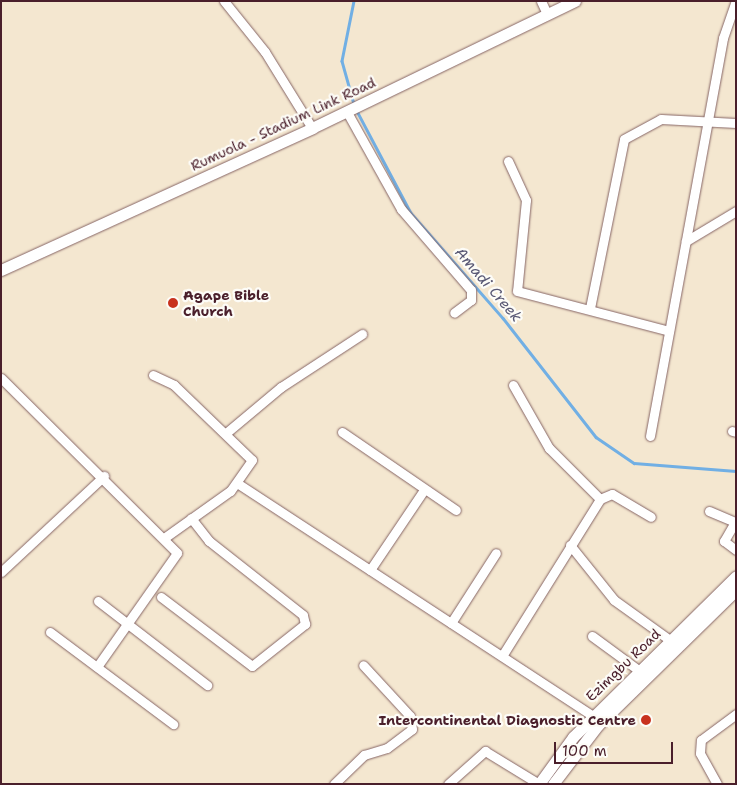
<!DOCTYPE html>
<html>
<head>
<meta charset="utf-8">
<style>
  body { margin:0 }
  #map { position:relative; width:737px; height:785px; overflow:hidden; background:#f4e7d0; font-family:"Shantell Sans",sans-serif }
  div>[style] { position:absolute }
  .stream>* { height:2.5px; margin:-1.25px; padding:0 1.25px; transform-origin:1.25px; border-radius:1.25px; background:#71afe4 }
  .roads { filter:drop-shadow(0 0 1px #866565) drop-shadow(0 0 1px #866565) }
  .street>* { height:9px; margin:-4.5px; padding:0 4.5px; transform-origin:4.5px; border-radius:4.5px; background:#fff }
  .secondary>* { height:11px; margin:-5.5px; padding:0 5.5px; transform-origin:5.5px; border-radius:5.5px; background:#fff }
  .dots>* { width:14px; height:14px; translate:-50% -50%; box-sizing:border-box; border:2px solid #fdfcf7; border-radius:50% }
  span { translate:-50% -50%; white-space:nowrap; text-align:center; line-height:1.15; -webkit-text-stroke:4.5px #fdfcf7; paint-order:stroke }
  .street-label { font-size:14px; color:#4a1f2b }
  .poi-label { font-size:14px; color:#4a1f2b; font-weight:700 }
  .left { translate:0 -50%; text-align:left }
  .right { translate:-100% -50%; text-align:right }
  .water-label { font-size:15px; color:#5a5975; font-style:italic }
  .frame { position:absolute; inset:0; border:2px solid #4a1f2b; pointer-events:none }
  .scale { position:absolute; left:554px; top:742px; width:119px; height:22px; box-sizing:border-box; border:2px solid #4a1f2b; border-top:0; padding-left:6px; font-size:15px; line-height:18px; white-space:nowrap; color:#4a1f2b; -webkit-text-stroke:4px #fdfcf7; paint-order:stroke }
</style>
</head>
<body>
<div id="map">
  <div class="stream">
    <i style="left:354px;top:1px;width:61px;rotate:101.3deg"></i>
    <i style="left:342px;top:61px;width:45px;rotate:74.4deg"></i>
    <i style="left:357px;top:111px;width:115px;rotate:62.1deg"></i>
    <i style="left:411px;top:213px;width:140px;rotate:48.8deg"></i>
    <i style="left:503px;top:318px;width:151px;rotate:52deg"></i>
    <i style="left:596px;top:437px;width:46px;rotate:34.4deg"></i>
    <i style="left:634px;top:463px;width:102px;rotate:4.5deg"></i>
  </div>
  <div class="roads">
    <div class="street">
      <i style="left:224px;top:1px;width:65px;rotate:51.2deg"></i>
      <i style="left:265px;top:52px;width:89px;rotate:58.3deg"></i>
      <i style="left:541px;top:1px;width:14px;rotate:65deg"></i>
      <i style="left:347px;top:112px;width:111px;rotate:60.9deg"></i>
      <i style="left:401px;top:209px;width:107px;rotate:49.2deg"></i>
      <i style="left:471px;top:290px;width:10px;rotate:90deg"></i>
      <i style="left:471px;top:300px;width:21px;rotate:143deg"></i>
      <i style="left:508px;top:161px;width:43px;rotate:65.2deg"></i>
      <i style="left:526px;top:200px;width:91px;rotate:95.6deg"></i>
      <i style="left:517px;top:291px;width:157px;rotate:14.7deg"></i>
      <i style="left:686px;top:241px;width:58px;rotate:-31deg"></i>
      <i style="left:590px;top:308px;width:172px;rotate:-78.6deg"></i>
      <i style="left:624px;top:139px;width:42px;rotate:-28.4deg"></i>
      <i style="left:661px;top:119px;width:75px;rotate:3.1deg"></i>
      <i style="left:153px;top:375px;width:23px;rotate:25deg"></i>
      <i style="left:174px;top:385px;width:108px;rotate:43.9deg"></i>
      <i style="left:252px;top:460px;width:38px;rotate:125deg"></i>
      <i style="left:230px;top:491px;width:81px;rotate:144.5deg"></i>
      <i style="left:1px;top:378px;width:248px;rotate:44.8deg"></i>
      <i style="left:177px;top:553px;width:139px;rotate:125.1deg"></i>
      <i style="left:513px;top:385px;width:73px;rotate:60.3deg"></i>
      <i style="left:549px;top:448px;width:72px;rotate:45deg"></i>
      <i style="left:732px;top:431px;width:4px;rotate:14deg"></i>
      <i style="left:342px;top:432px;width:138px;rotate:34.4deg"></i>
      <i style="left:226px;top:433px;width:72px;rotate:-39.9deg"></i>
      <i style="left:281px;top:387px;width:97px;rotate:-33.2deg"></i>
      <i style="left:650px;top:436px;width:405px;rotate:-79.6deg"></i>
      <i style="left:723px;top:38px;width:39px;rotate:-71deg"></i>
      <i style="left:237px;top:483px;width:425px;rotate:33.2deg"></i>
      <i style="left:709px;top:511px;width:28px;rotate:23deg"></i>
      <i style="left:735px;top:522px;width:22px;rotate:120deg"></i>
      <i style="left:724px;top:541px;width:15px;rotate:37deg"></i>
      <i style="left:570px;top:545px;width:70px;rotate:51.3deg"></i>
      <i style="left:614px;top:600px;width:74px;rotate:35.6deg"></i>
      <i style="left:370px;top:570px;width:97px;rotate:-56deg"></i>
      <i style="left:1px;top:572px;width:141px;rotate:-43deg"></i>
      <i style="left:161px;top:597px;width:114px;rotate:37.2deg"></i>
      <i style="left:252px;top:666px;width:68px;rotate:-38.4deg"></i>
      <i style="left:305px;top:624px;width:9px;rotate:-103deg"></i>
      <i style="left:303px;top:615px;width:120px;rotate:-141.8deg"></i>
      <i style="left:209px;top:541px;width:29px;rotate:-128deg"></i>
      <i style="left:98px;top:601px;width:138px;rotate:37.6deg"></i>
      <i style="left:451px;top:623px;width:83px;rotate:-57.3deg"></i>
      <i style="left:50px;top:632px;width:154px;rotate:36.8deg"></i>
      <i style="left:592px;top:636px;width:56px;rotate:36.3deg"></i>
      <i style="left:502px;top:656px;width:185px;rotate:-58deg"></i>
      <i style="left:600px;top:499px;width:13px;rotate:-23deg"></i>
      <i style="left:612px;top:494px;width:45px;rotate:30.5deg"></i>
      <i style="left:334px;top:784px;width:42px;rotate:-44deg"></i>
      <i style="left:364px;top:755px;width:24px;rotate:-17deg"></i>
      <i style="left:387px;top:748px;width:31px;rotate:-37deg"></i>
      <i style="left:412px;top:729px;width:13px;rotate:-99deg"></i>
      <i style="left:410px;top:716px;width:69px;rotate:-132.7deg"></i>
      <i style="left:448px;top:784px;width:50px;rotate:-41.7deg"></i>
      <i style="left:485px;top:751px;width:63px;rotate:31.4deg"></i>
      <i style="left:717px;top:784px;width:35px;rotate:-119deg"></i>
      <i style="left:700px;top:753px;width:13px;rotate:-86deg"></i>
      <i style="left:701px;top:740px;width:44px;rotate:-36.6deg"></i>
    </div>
    <div class="secondary">
      <i style="left:1px;top:270px;width:342px;rotate:-24.5deg"></i>
      <i style="left:312px;top:128px;width:292px;rotate:-25.8deg"></i>
      <i style="left:539px;top:784px;width:58px;rotate:-54.1deg"></i>
      <i style="left:573px;top:737px;width:229px;rotate:-44.6deg"></i>
      <i style="left:553px;top:784px;width:74px;rotate:-52.7deg"></i>
      <i style="left:598px;top:725px;width:193px;rotate:-44.4deg"></i>
    </div>
  </div>
  <div class="dots">
    <i style="left:173px;top:303px;background:#c8321e"></i>
    <i style="left:646px;top:720px;background:#c8321e"></i>
  </div>
  <div class="street-label">
    <span style="left:283px;top:124px;rotate:-25deg">Rumuola - Stadium Link Road</span>
    <span style="left:623px;top:665px;rotate:-44deg">Ezimgbu Road</span>
  </div>
  <div class="poi-label">
    <span class="left" style="left:183px;top:303px">Agape Bible<br>Church</span>
    <span class="right" style="left:636px;top:720px">Intercontinental Diagnostic Centre</span>
  </div>
  <div class="water-label">
    <span style="left:488px;top:285px;rotate:49deg">Amadi Creek</span>
  </div>
  <div class="frame"></div>
  <div class="scale">100 m</div>
</div>
</body>
</html>
